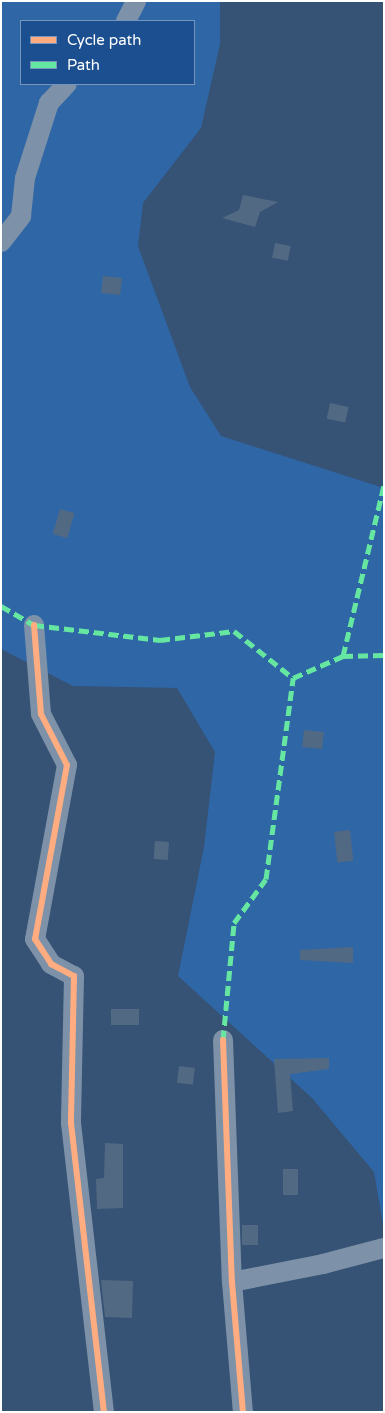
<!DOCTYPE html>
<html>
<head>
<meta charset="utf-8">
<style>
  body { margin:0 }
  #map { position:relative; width:385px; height:1413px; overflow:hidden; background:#365274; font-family:"Varela Round",sans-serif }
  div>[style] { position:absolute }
  .green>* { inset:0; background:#2f66a5 }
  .building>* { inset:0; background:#526984; transform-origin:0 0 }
  .street>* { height:20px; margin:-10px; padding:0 10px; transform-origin:10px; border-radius:10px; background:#7d92a8 }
  .quiet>* { height:5px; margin-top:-2.5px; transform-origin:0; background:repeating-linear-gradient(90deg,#66e7a1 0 10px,transparent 0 15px) }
  .cycleway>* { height:6px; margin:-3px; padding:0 3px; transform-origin:3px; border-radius:3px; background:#ffac80 }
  span { translate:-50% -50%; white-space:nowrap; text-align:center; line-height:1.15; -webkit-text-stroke:4px #1b4f8f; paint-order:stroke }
  .frame { position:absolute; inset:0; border:2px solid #fff; pointer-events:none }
  .legend { position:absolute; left:20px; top:20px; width:175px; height:65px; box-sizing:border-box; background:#1b4f8f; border:1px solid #7695bc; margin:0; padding:6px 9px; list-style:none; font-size:15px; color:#fff }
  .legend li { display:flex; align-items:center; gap:10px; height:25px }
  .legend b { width:25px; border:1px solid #7695bc }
</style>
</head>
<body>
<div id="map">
  <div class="green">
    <i style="clip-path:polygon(evenodd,1px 1px,220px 1px,220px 44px,201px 128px,143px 203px,138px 246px,190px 387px,221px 436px,384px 488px,384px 1230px,374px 1172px,312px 1098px,178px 976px,204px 847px,215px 752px,177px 688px,73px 686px,1px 649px,1px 1px,21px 21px,194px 21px,194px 84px,21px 84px,21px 21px)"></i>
  </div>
  <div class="building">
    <i style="clip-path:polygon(243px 195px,278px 202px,260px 212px,255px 227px,222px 218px,239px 210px)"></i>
    <i style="left:275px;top:243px;width:16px;height:15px;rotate:11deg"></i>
    <i style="left:103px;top:276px;width:19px;height:17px;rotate:6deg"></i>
    <i style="left:330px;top:403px;width:19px;height:16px;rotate:12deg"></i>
    <i style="left:60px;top:509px;width:15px;height:26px;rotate:16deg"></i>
    <i style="left:304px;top:730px;width:20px;height:17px;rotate:6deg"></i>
    <i style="left:350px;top:830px;width:31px;height:16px;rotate:84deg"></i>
    <i style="left:155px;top:841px;width:14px;height:18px;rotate:4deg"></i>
    <i style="clip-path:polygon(353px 947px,353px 963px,300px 960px,300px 950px)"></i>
    <i style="left:111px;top:1009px;width:28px;height:16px"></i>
    <i style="clip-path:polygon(329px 1058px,329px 1069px,290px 1074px,293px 1111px,278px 1113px,274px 1059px)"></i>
    <i style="left:179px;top:1066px;width:16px;height:17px;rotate:7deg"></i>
    <i style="clip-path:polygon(105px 1143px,123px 1144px,123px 1208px,97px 1209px,96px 1179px,104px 1178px)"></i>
    <i style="left:283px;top:1169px;width:15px;height:26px"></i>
    <i style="left:242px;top:1225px;width:16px;height:20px"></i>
    <i style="clip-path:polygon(101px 1280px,133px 1281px,132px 1318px,105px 1317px)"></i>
  </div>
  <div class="street">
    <i style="left:126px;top:21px;width:22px;rotate:-63deg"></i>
    <i style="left:1px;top:242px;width:33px;rotate:-52deg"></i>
    <i style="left:21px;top:216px;width:38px;rotate:-84deg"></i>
    <i style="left:25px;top:178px;width:79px;rotate:-72.3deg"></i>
    <i style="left:49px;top:103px;width:26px;rotate:-47deg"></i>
    <i style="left:34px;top:625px;width:89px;rotate:85.5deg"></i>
    <i style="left:41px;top:714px;width:57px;rotate:63deg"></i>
    <i style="left:67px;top:765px;width:177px;rotate:100.4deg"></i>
    <i style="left:35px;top:939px;width:30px;rotate:57deg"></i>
    <i style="left:51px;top:964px;width:26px;rotate:28deg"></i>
    <i style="left:74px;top:976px;width:147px;rotate:91.2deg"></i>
    <i style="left:71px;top:1123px;width:291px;rotate:83.5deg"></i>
    <i style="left:223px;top:1040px;width:242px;rotate:87.9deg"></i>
    <i style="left:232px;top:1282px;width:130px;rotate:85.2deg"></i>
    <i style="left:232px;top:1282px;width:93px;rotate:-11.2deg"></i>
    <i style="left:323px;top:1264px;width:63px;rotate:-14.7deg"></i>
  </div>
  <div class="quiet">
    <i style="left:1px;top:606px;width:38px;rotate:30deg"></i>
    <i style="left:34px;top:625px;width:127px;rotate:6.8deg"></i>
    <i style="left:160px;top:640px;width:75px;rotate:-6.9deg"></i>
    <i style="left:234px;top:631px;width:75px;rotate:38.5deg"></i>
    <i style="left:343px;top:656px;width:41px;rotate:-1.4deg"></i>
    <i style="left:223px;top:1040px;width:118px;rotate:-84.6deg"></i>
    <i style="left:234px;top:923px;width:54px;rotate:-54deg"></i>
    <i style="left:266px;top:879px;width:203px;rotate:-82.3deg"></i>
    <i style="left:293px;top:678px;width:55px;rotate:-23.7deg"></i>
    <i style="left:343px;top:656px;width:176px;rotate:-76.5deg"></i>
  </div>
  <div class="cycleway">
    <i style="left:34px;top:625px;width:89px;rotate:85.5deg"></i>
    <i style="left:41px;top:714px;width:57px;rotate:63deg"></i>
    <i style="left:67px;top:765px;width:177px;rotate:100.4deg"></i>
    <i style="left:35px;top:939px;width:30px;rotate:57deg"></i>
    <i style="left:51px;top:964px;width:26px;rotate:28deg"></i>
    <i style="left:74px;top:976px;width:147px;rotate:91.2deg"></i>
    <i style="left:71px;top:1123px;width:291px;rotate:83.5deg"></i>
    <i style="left:223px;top:1040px;width:242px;rotate:87.9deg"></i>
    <i style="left:232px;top:1282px;width:130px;rotate:85.2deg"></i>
  </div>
  <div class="frame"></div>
  <ul class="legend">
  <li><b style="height:6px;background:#ffac80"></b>Cycle path</li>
  <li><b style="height:6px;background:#66e7a1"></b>Path</li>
  </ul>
</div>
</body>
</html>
